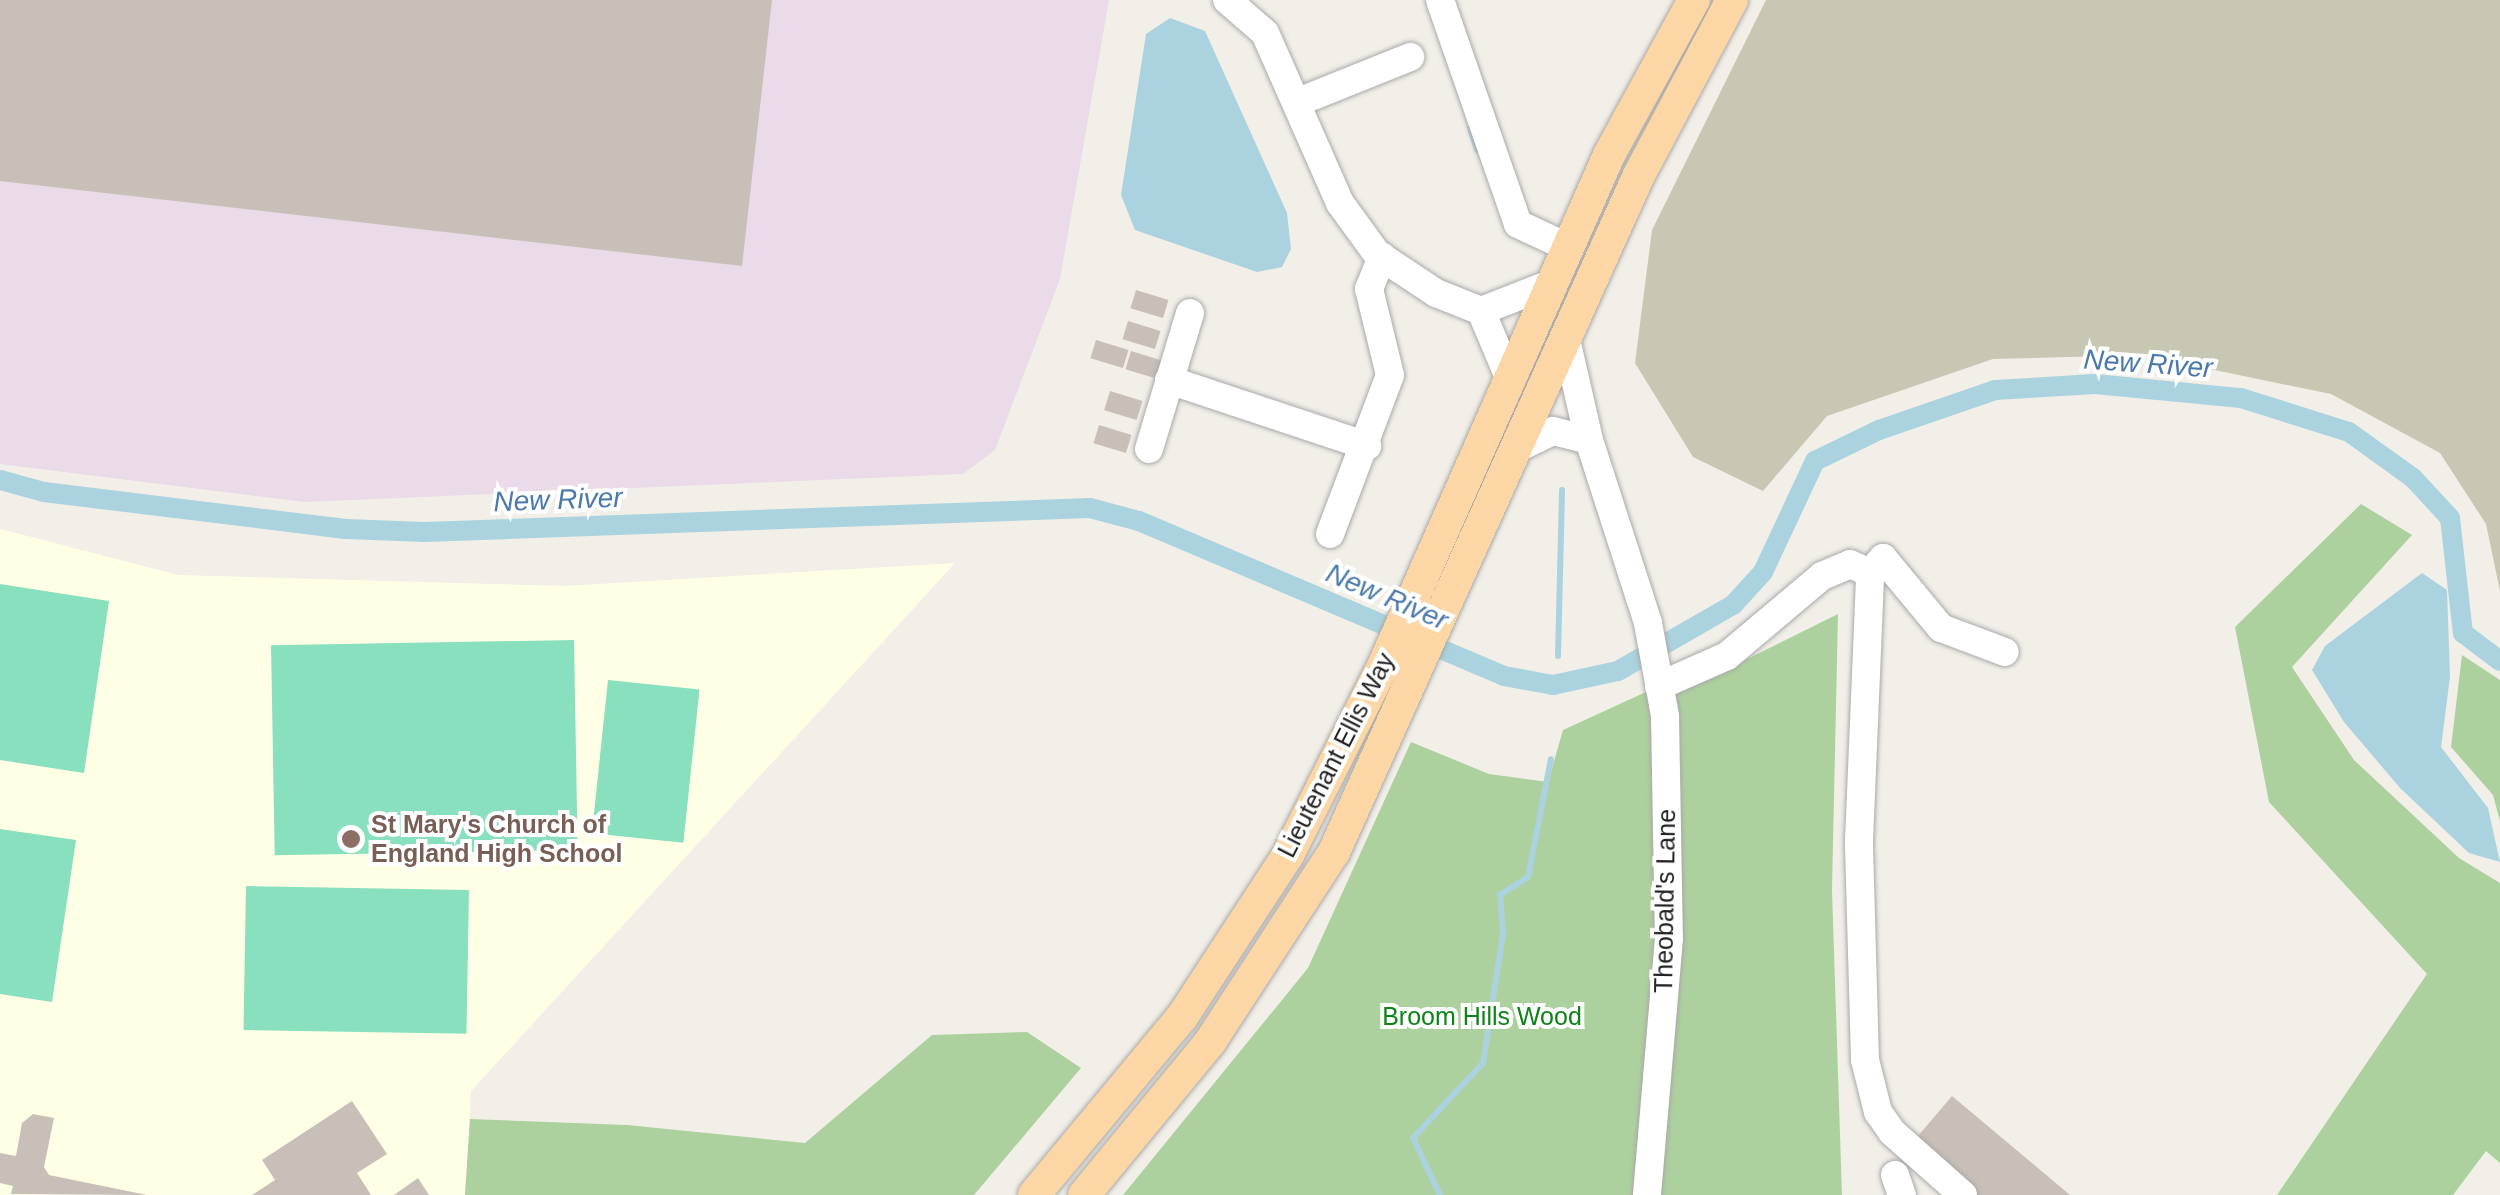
<!DOCTYPE html>
<html>
<head>
<meta charset="utf-8">
<style>
  body { margin:0 }
  #map { position:relative; width:2500px; height:1195px; overflow:hidden; background:#f2efe9; font-family:Helvetica,sans-serif }
  div>[style] { position:absolute }
  .industrial>* { inset:0; background:#ebdbe8 }
  .education>* { inset:0; background:#ffffe5 }
  .construction>* { inset:0; background:#c7c7b4 }
  .forest>* { inset:0; background:#add19e }
  .pitch>* { inset:0; background:#88e0be; transform-origin:0 0 }
  .water>* { inset:0; background:#aad3df }
  .stream>* { height:6px; margin:-3px; padding:0 3px; transform-origin:3px; border-radius:3px; background:#aad3df }
  .canal>* { height:20px; margin:-10px; padding:0 10px; transform-origin:10px; border-radius:10px; background:#aad3df }
  .building>* { inset:0; background:#c7bfb8; transform-origin:0 0 }
  .roads { filter:drop-shadow(0 0 2px #a9a9a9) drop-shadow(0 0 2px #a9a9a9) }
  .minor>* { height:28px; margin:-14px; padding:0 14px; transform-origin:14px; border-radius:14px; background:#fff }
  .major>* { height:32px; margin:-16px; padding:0 16px; transform-origin:16px; border-radius:16px; background:#fcd6a4 }
  .dots>* { width:28px; height:28px; translate:-50% -50%; box-sizing:border-box; border:5px solid #fff; border-radius:50% }
  span { translate:-50% -50%; white-space:nowrap; text-align:center; line-height:1.15; -webkit-text-stroke:8px #fff; paint-order:stroke }
  .street-label { font-size:25px; color:#222 }
  .education-label { font-size:25px; color:#785e54; font-weight:700 }
  .left { translate:0 -50%; text-align:left }
  .park-label { font-size:25px; color:#0c8416 }
  .water-label { font-size:28px; color:#4a7aab; font-style:italic }
</style>
</head>
<body>
<div id="map">
  <div class="industrial">
    <i style="clip-path:polygon(0 0,1109px 0,1060px 279px,995px 450px,963px 474px,305px 502px,0 464px)"></i>
  </div>
  <div class="education">
    <i style="clip-path:polygon(0 529px,178px 575px,564px 586px,955px 563px,471px 1091px,465px 1195px,0 1195px)"></i>
  </div>
  <div class="construction">
    <i style="clip-path:polygon(1766px 0,2500px 0,2500px 591px,2486px 524px,2440px 453px,2331px 394px,2142px 355px,1993px 359px,1827px 416px,1763px 491px,1693px 457px,1635px 363px,1652px 230px)"></i>
  </div>
  <div class="forest">
    <i style="clip-path:polygon(2361px 504px,2412px 535px,2292px 667px,2354px 760px,2459px 858px,2500px 883px,2500px 1163px,2486px 1151px,2453px 1195px,2277px 1195px,2427px 974px,2269px 802px,2235px 627px)"></i>
    <i style="clip-path:polygon(1838px 614px,1832px 890px,1842px 1195px,1123px 1195px,1308px 968px,1411px 742px,1489px 774px,1548px 782px,1563px 730px,1659px 686px,1668px 698px)"></i>
    <i style="clip-path:polygon(2462px 655px,2500px 680px,2500px 821px,2493px 795px,2451px 747px)"></i>
    <i style="clip-path:polygon(1027px 1032px,1081px 1068px,974px 1195px,465px 1195px,470px 1119px,627px 1125px,805px 1143px,932px 1035px)"></i>
  </div>
  <div class="pitch">
    <i style="clip-path:polygon(0 584px,109px 601px,84px 773px,0 760px)"></i>
    <i style="left:574px;top:640px;width:210px;height:303px;rotate:89deg"></i>
    <i style="left:608px;top:680px;width:92px;height:154px;rotate:6deg"></i>
    <i style="clip-path:polygon(0 829px,76px 840px,52px 1002px,0 994px)"></i>
    <i style="left:246px;top:886px;width:223px;height:144px;rotate:1deg"></i>
  </div>
  <div class="water">
    <i style="clip-path:polygon(1170px 18px,1205px 31px,1287px 213px,1291px 249px,1282px 267px,1257px 272px,1135px 230px,1121px 195px,1146px 34px)"></i>
    <i style="clip-path:polygon(2422px 573px,2447px 590px,2450px 677px,2441px 747px,2488px 808px,2500px 862px,2469px 853px,2400px 788px,2344px 722px,2312px 670px,2325px 646px)"></i>
  </div>
  <div class="stream">
    <i style="left:1470px;top:128px;width:23px;rotate:72deg"></i>
    <i style="left:1558px;top:656px;width:166px;rotate:-88.6deg"></i>
    <i style="left:1440px;top:1195px;width:63px;rotate:-115.3deg"></i>
    <i style="left:1413px;top:1138px;width:103px;rotate:-47deg"></i>
    <i style="left:1483px;top:1063px;width:131px;rotate:-81.2deg"></i>
    <i style="left:1503px;top:934px;width:39px;rotate:-94deg"></i>
    <i style="left:1500px;top:895px;width:33px;rotate:-33deg"></i>
    <i style="left:1528px;top:877px;width:120px;rotate:-79deg"></i>
  </div>
  <div class="canal">
    <i style="left:0;top:480px;width:46px;rotate:15.3deg"></i>
    <i style="left:44px;top:492px;width:304px;rotate:7deg"></i>
    <i style="left:346px;top:529px;width:78px;rotate:2.2deg"></i>
    <i style="left:424px;top:532px;width:666px;rotate:-2.06deg"></i>
    <i style="left:1090px;top:508px;width:51px;rotate:14.9deg"></i>
    <i style="left:1139px;top:521px;width:397px;rotate:23deg"></i>
    <i style="left:1504px;top:676px;width:50px;rotate:10.4deg"></i>
    <i style="left:1553px;top:685px;width:66px;rotate:-12.2deg"></i>
    <i style="left:1618px;top:671px;width:133px;rotate:-29.9deg"></i>
    <i style="left:1733px;top:605px;width:45px;rotate:-47.7deg"></i>
    <i style="left:1763px;top:572px;width:123px;rotate:-64.9deg"></i>
    <i style="left:1815px;top:461px;width:71px;rotate:-25.8deg"></i>
    <i style="left:1879px;top:430px;width:123px;rotate:-19deg"></i>
    <i style="left:1995px;top:390px;width:100px;rotate:-3.4deg"></i>
    <i style="left:2095px;top:384px;width:147px;rotate:5.5deg"></i>
    <i style="left:2241px;top:398px;width:113px;rotate:17.5deg"></i>
    <i style="left:2349px;top:432px;width:79px;rotate:35.7deg"></i>
    <i style="left:2413px;top:478px;width:54px;rotate:47.2deg"></i>
    <i style="left:2450px;top:518px;width:116px;rotate:83.6deg"></i>
    <i style="left:2463px;top:633px;width:46px;rotate:37.1deg"></i>
  </div>
  <div class="building">
    <i style="clip-path:polygon(0 0,772px 0,742px 266px,0 181px)"></i>
    <i style="left:1136px;top:290px;width:34px;height:19px;rotate:17deg"></i>
    <i style="left:1128px;top:321px;width:34px;height:19px;rotate:17deg"></i>
    <i style="left:1096px;top:340px;width:34px;height:19px;rotate:17deg"></i>
    <i style="left:1131px;top:351px;width:34px;height:19px;rotate:17deg"></i>
    <i style="left:1110px;top:391px;width:34px;height:20px;rotate:17deg"></i>
    <i style="left:1099px;top:425px;width:34px;height:19px;rotate:17deg"></i>
    <i style="clip-path:polygon(1952px 1096px,2070px 1195px,1975px 1195px,1912px 1143px)"></i>
    <i style="clip-path:polygon(352px 1101px,387px 1154px,357px 1173px,371px 1195px,252px 1195px,275px 1180px,262px 1160px)"></i>
    <i style="clip-path:polygon(33px 1114px,54px 1118px,44px 1167px,49px 1175px,147px 1195px,11px 1194px,13px 1186px,0 1183px,0 1153px,16px 1156px,22px 1123px)"></i>
    <i style="clip-path:polygon(418px 1178px,429px 1195px,394px 1195px)"></i>
  </div>
  <div class="roads">
    <div class="minor">
      <i style="left:1227px;top:0;width:50px;rotate:41deg"></i>
      <i style="left:1265px;top:33px;width:186px;rotate:66.2deg"></i>
      <i style="left:1340px;top:203px;width:63px;rotate:54deg"></i>
      <i style="left:1377px;top:254px;width:71px;rotate:33.5deg"></i>
      <i style="left:1436px;top:293px;width:48px;rotate:21.8deg"></i>
      <i style="left:1481px;top:311px;width:72px;rotate:67deg"></i>
      <i style="left:1440px;top:0;width:237px;rotate:70.8deg"></i>
      <i style="left:1518px;top:224px;width:54px;rotate:25.1deg"></i>
      <i style="left:1298px;top:102px;width:121px;rotate:-21.9deg"></i>
      <i style="left:1481px;top:311px;width:74px;rotate:-21.4deg"></i>
      <i style="left:1565px;top:335px;width:108px;rotate:77.1deg"></i>
      <i style="left:1589px;top:440px;width:192px;rotate:72.1deg"></i>
      <i style="left:1648px;top:623px;width:95px;rotate:79.6deg"></i>
      <i style="left:1665px;top:716px;width:222px;rotate:89deg"></i>
      <i style="left:1669px;top:938px;width:258px;rotate:94.9deg"></i>
      <i style="left:1169px;top:380px;width:209px;rotate:18.4deg"></i>
      <i style="left:1518px;top:448px;width:39px;rotate:-26deg"></i>
      <i style="left:1553px;top:431px;width:37px;rotate:14deg"></i>
      <i style="left:1149px;top:449px;width:142px;rotate:-73.2deg"></i>
      <i style="left:1330px;top:534px;width:170px;rotate:-69.3deg"></i>
      <i style="left:1390px;top:375px;width:89px;rotate:-103.7deg"></i>
      <i style="left:1369px;top:289px;width:35px;rotate:-68deg"></i>
      <i style="left:1659px;top:686px;width:74px;rotate:-23.8deg"></i>
      <i style="left:1727px;top:656px;width:124px;rotate:-40.1deg"></i>
      <i style="left:1822px;top:576px;width:30px;rotate:-23deg"></i>
      <i style="left:1850px;top:564px;width:22px;rotate:24deg"></i>
      <i style="left:1895px;top:1175px;width:21px;rotate:71deg"></i>
      <i style="left:1963px;top:1195px;width:95px;rotate:-138.4deg"></i>
      <i style="left:1892px;top:1132px;width:24px;rotate:-125deg"></i>
      <i style="left:1878px;top:1112px;width:54px;rotate:-104deg"></i>
      <i style="left:1865px;top:1060px;width:219px;rotate:-91.6deg"></i>
      <i style="left:1859px;top:841px;width:268px;rotate:-87.6deg"></i>
      <i style="left:1870px;top:573px;width:20px;rotate:-49deg"></i>
      <i style="left:1883px;top:558px;width:91px;rotate:50.4deg"></i>
      <i style="left:1941px;top:628px;width:68px;rotate:20.6deg"></i>
    </div>
    <div class="major">
      <i style="left:1034px;top:1195px;width:231px;rotate:-50.3deg"></i>
      <i style="left:1182px;top:1017px;width:194px;rotate:-56.8deg"></i>
      <i style="left:1288px;top:855px;width:214px;rotate:-63.3deg"></i>
      <i style="left:1384px;top:664px;width:557px;rotate:-66.15deg"></i>
      <i style="left:1609px;top:155px;width:177px;rotate:-61.3deg"></i>
      <i style="left:1084px;top:1195px;width:198px;rotate:-50.5deg"></i>
      <i style="left:1210px;top:1042px;width:227px;rotate:-56.9deg"></i>
      <i style="left:1334px;top:852px;width:743px;rotate:-65.75deg"></i>
      <i style="left:1639px;top:175px;width:198px;rotate:-62deg"></i>
    </div>
  </div>
  <div class="dots">
    <i style="left:351px;top:839px;background:#8d6e63"></i>
  </div>
  <div class="street-label">
    <span style="left:1336px;top:755px;rotate:-63deg">Lieutenant Ellis Way</span>
    <span style="left:1665px;top:901px;rotate:-89deg">Theobald's Lane</span>
  </div>
  <div class="education-label">
    <span class="left" style="left:371px;top:839px">St Mary's Church of<br>England High School</span>
  </div>
  <div class="park-label">
    <span style="left:1482px;top:1016px">Broom Hills Wood</span>
  </div>
  <div class="water-label">
    <span style="left:2148px;top:364px;rotate:4deg">New River</span>
    <span style="left:558px;top:500px;rotate:-2deg">New River</span>
    <span style="left:1387px;top:597px;rotate:23deg">New River</span>
  </div>
</div>
</body>
</html>
